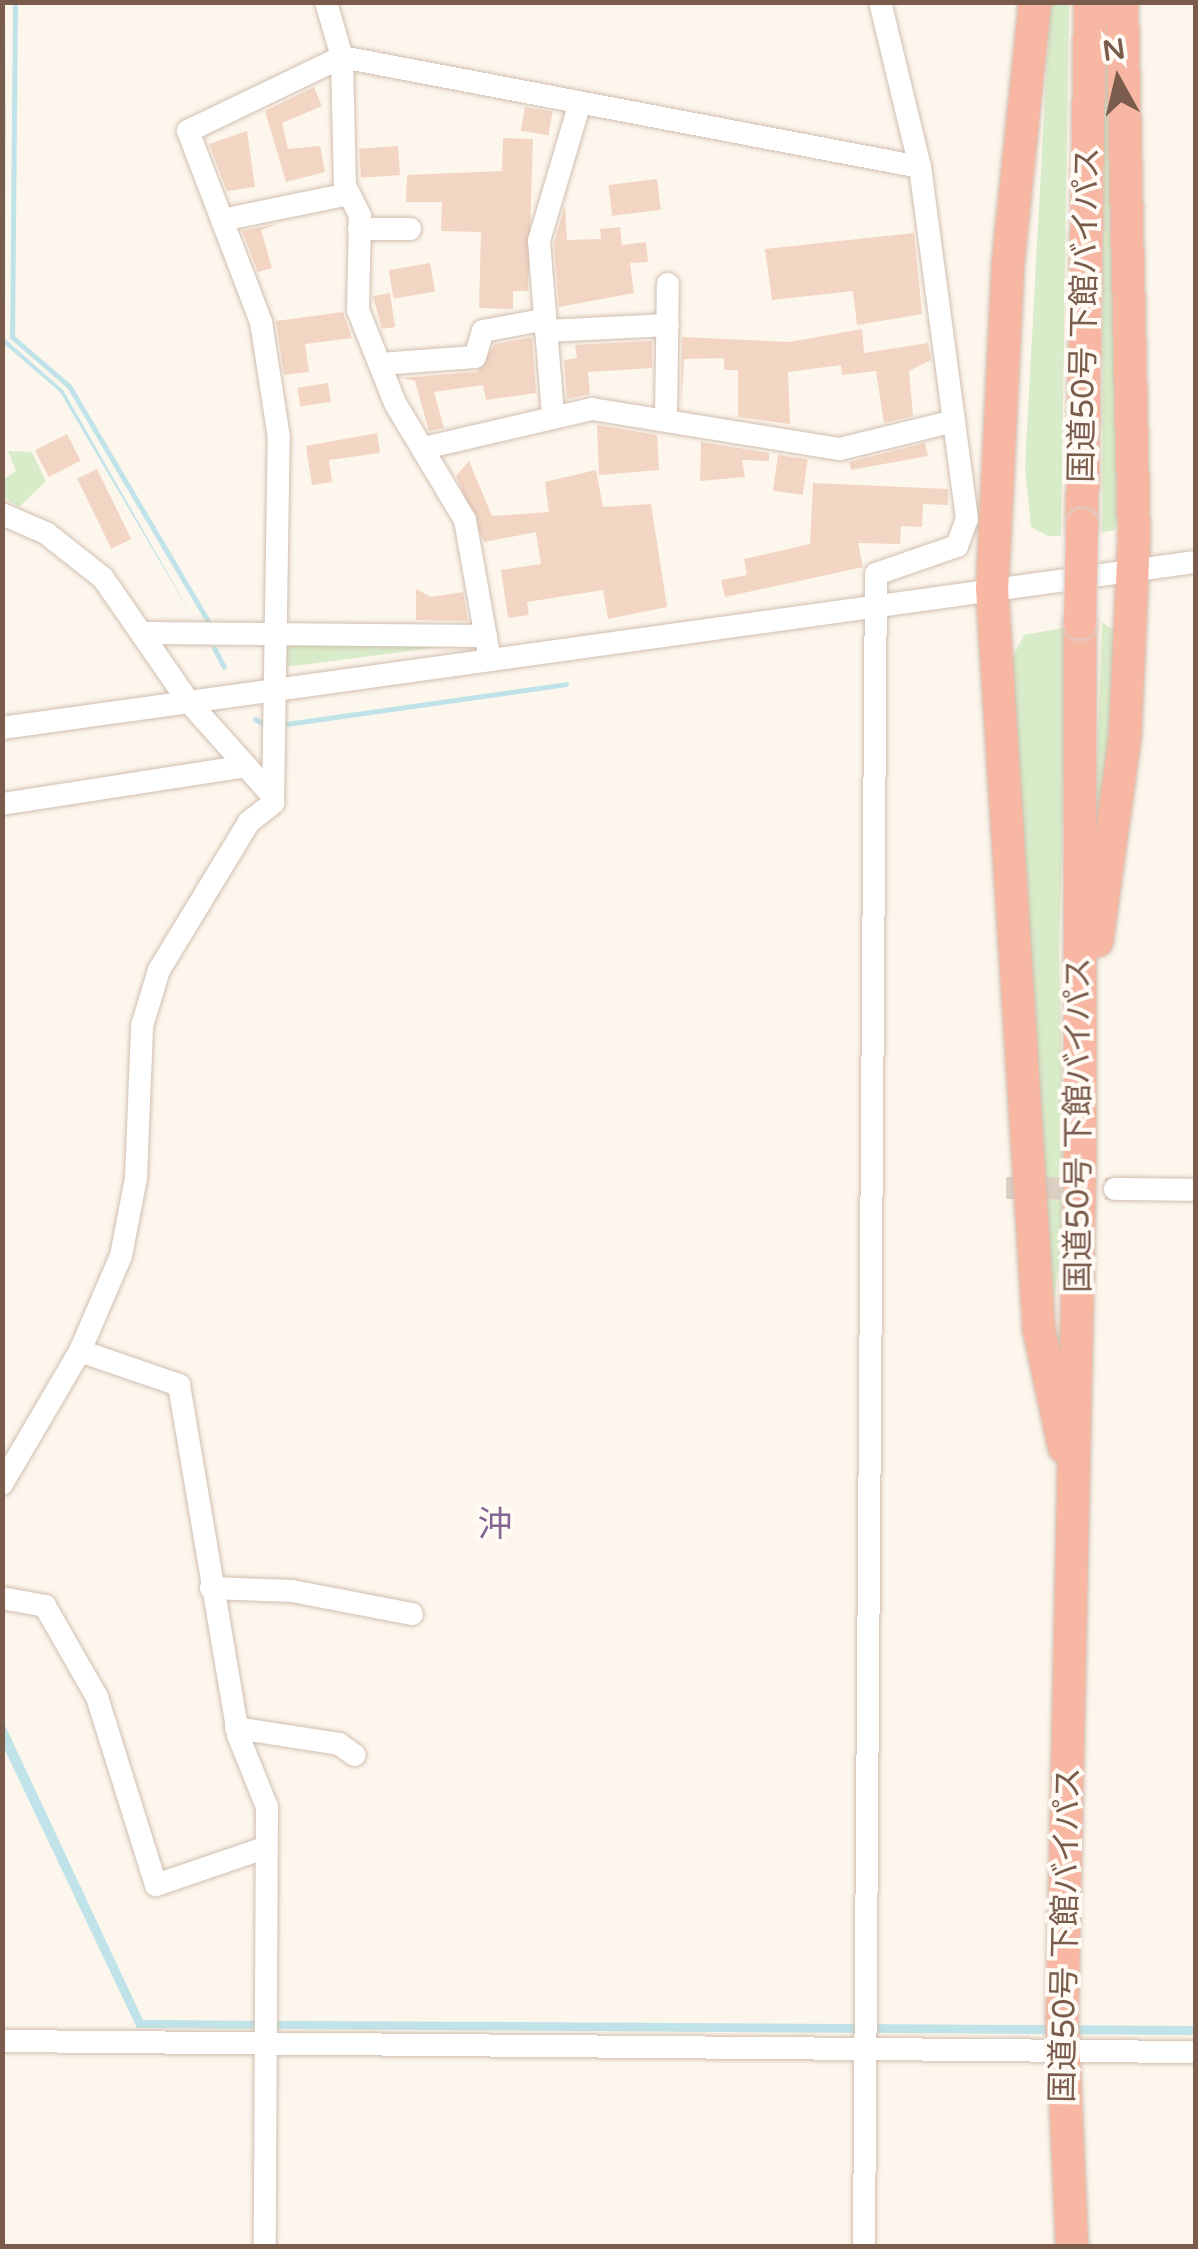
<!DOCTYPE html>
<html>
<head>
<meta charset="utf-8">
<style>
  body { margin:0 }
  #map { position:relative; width:1198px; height:2249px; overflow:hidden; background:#fdf6ec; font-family:"Varela Round","Noto Sans JP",sans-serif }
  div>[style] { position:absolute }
  .green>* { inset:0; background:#d8ecc9 }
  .water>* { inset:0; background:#bfe3e8 }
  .stream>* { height:5px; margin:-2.5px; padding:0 2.5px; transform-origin:2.5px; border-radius:2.5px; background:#bfe3e8 }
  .building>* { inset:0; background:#f3d5c3; transform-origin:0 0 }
  .minor-tunnel>* { height:22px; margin-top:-11px; transform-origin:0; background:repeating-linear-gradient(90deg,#dcd0c4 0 22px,transparent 0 33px) }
  .roads { filter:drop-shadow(0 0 2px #d1beb0) drop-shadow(0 0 2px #d1beb0) }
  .minor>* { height:22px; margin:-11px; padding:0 11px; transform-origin:11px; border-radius:11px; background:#fff }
  .highway>* { height:32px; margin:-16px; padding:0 16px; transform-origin:16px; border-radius:16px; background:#f7b7a3 }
  .bridges { filter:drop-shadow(0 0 2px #dad1cd) drop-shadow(0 0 2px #dad1cd) }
  .highway-bridge>* { height:32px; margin:-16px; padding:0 16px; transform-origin:16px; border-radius:16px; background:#f7b7a3 }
  span { translate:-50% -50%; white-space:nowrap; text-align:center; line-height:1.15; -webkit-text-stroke:8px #fffaf3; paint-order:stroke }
  .street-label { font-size:32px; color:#7a5c4d }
  .neighbourhood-label { font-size:35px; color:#846695 }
  .frame { position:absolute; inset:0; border:5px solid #7a5c4d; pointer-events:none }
  .north { position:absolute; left:1068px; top:30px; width:100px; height:100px; -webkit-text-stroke:8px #fffaf3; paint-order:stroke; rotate:352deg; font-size:28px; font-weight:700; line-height:40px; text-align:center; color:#7a5c4d }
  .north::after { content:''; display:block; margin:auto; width:35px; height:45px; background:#7a5c4d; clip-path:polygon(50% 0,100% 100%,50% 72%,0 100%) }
</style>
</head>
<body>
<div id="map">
  <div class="green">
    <i style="clip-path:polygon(1111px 2px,1120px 512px,1115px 530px,1102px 532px,1104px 3px)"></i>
    <i style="clip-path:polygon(1050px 3px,1069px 3px,1061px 536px,1048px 536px,1031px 527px,1025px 467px)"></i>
    <i style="clip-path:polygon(8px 451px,32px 452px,46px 481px,19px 507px,3px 497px,3px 480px,16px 471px)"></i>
    <i style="clip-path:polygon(1102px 622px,1119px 634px,1121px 658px,1093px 892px)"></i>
    <i style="clip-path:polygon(1068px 627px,1059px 953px,1065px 1222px,1050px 1329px,1010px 662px,1024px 635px)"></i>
    <i style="clip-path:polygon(287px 642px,471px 643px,286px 667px)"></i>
  </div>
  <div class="water">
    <i style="clip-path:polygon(6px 2px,5px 339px,63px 390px,199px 628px,60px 392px,3px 343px)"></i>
    <i style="clip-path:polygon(2px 1719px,143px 2020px,1195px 2026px,1195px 2035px,137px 2028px,3px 1746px)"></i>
  </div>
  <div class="stream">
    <i style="left:15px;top:2px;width:335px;rotate:90.5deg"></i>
    <i style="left:12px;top:337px;width:75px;rotate:40.7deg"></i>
    <i style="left:69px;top:386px;width:277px;rotate:59.4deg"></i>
    <i style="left:214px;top:648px;width:21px;rotate:62deg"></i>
    <i style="left:255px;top:719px;width:14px;rotate:30deg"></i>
    <i style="left:286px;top:724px;width:283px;rotate:-8.1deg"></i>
  </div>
  <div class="building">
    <i style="clip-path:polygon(314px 87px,322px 106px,282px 123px,288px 149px,320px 146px,325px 172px,286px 182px,265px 111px)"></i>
    <i style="left:525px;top:107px;width:28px;height:24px;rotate:10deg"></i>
    <i style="clip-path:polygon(247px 131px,255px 187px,227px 191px,209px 144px)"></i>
    <i style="clip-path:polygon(503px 138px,533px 139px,528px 291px,513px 291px,513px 309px,479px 308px,481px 232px,441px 231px,442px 202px,406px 202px,407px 175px,502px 171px)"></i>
    <i style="left:398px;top:146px;width:29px;height:39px;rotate:86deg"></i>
    <i style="left:657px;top:179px;width:31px;height:49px;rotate:83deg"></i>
    <i style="clip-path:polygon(565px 206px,567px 240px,601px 239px,600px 229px,620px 227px,622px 245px,646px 242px,648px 262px,630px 263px,634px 293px,559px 307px,554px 243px)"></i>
    <i style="clip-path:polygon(276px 224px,261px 230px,272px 268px,258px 272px,242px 231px)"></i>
    <i style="clip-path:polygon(914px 233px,922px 314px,857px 325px,853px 291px,772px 300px,765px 249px)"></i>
    <i style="left:430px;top:263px;width:29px;height:42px;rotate:80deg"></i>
    <i style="clip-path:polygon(390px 293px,395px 327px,382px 329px,373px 296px)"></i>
    <i style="clip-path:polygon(343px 312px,352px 338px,305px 344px,309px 372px,284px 375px,276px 321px)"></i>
    <i style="clip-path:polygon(862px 329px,864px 353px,928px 343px,931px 360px,909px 371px,913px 416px,884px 423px,876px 371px,842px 375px,841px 365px,788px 372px,790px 424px,738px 417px,738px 370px,724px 370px,724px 358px,684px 359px,681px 408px,682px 337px,789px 342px)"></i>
    <i style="clip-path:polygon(532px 337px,536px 393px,486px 400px,483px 385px,434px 392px,444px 428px,429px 431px,415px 381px,401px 378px,477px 372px,495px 344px)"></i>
    <i style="clip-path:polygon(652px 341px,652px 368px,588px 372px,590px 394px,567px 399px,564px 360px,577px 358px,575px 345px)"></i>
    <i style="left:328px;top:383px;width:19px;height:31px;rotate:81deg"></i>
    <i style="clip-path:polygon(597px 425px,657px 435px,659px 470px,599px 475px)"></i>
    <i style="clip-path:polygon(377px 433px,380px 453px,329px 460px,332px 482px,312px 485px,306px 446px)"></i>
    <i style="left:67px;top:434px;width:30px;height:36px;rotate:63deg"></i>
    <i style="clip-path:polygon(701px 442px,769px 453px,769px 461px,742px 460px,745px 477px,700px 481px)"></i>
    <i style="clip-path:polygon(925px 443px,928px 456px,851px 470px,849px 462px)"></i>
    <i style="left:778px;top:455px;width:30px;height:36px;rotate:8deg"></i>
    <i style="clip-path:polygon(469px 461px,492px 516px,549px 512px,545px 482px,596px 470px,603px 507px,651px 504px,667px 607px,608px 619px,603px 590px,527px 602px,529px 615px,508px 618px,501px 570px,541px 564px,536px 532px,484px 542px,456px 476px)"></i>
    <i style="left:97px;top:469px;width:78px;height:22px;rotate:64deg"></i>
    <i style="clip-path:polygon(813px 483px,948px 489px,948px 505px,923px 504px,922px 527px,901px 526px,900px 544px,858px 543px,863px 567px,725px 597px,721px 580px,747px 575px,744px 559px,810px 544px)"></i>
    <i style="clip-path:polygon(416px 589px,431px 597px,463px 592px,468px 621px,416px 620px)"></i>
  </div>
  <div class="minor-tunnel">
    <i style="left:1006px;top:1188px;width:109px;rotate:0.5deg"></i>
  </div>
  <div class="roads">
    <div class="minor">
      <i style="left:326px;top:2px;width:57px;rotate:73.8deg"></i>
      <i style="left:342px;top:57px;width:129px;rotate:88.7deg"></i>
      <i style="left:345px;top:186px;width:34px;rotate:63deg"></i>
      <i style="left:360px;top:216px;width:94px;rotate:91.2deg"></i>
      <i style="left:358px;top:310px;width:100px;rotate:68.3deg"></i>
      <i style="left:395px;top:403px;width:136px;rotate:59.1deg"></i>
      <i style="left:465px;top:520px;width:142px;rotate:79.9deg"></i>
      <i style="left:342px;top:57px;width:588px;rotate:10.78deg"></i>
      <i style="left:222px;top:220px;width:130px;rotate:-11.6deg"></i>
      <i style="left:359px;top:229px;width:51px"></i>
      <i style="left:546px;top:331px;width:122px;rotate:-2.8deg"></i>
      <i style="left:380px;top:364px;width:95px;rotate:-4.2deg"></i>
      <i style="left:475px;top:357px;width:27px;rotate:-73deg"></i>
      <i style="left:483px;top:331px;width:60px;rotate:-10.6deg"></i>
      <i style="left:553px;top:415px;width:175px;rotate:-94.6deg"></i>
      <i style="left:539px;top:241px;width:144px;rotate:-73.5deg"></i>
      <i style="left:666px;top:419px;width:135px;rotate:-89.2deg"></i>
      <i style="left:424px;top:448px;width:172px;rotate:-13.1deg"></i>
      <i style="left:592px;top:409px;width:251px;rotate:9.2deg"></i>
      <i style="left:840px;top:449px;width:117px;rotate:-13.8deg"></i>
      <i style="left:2px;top:514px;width:48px;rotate:23.4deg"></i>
      <i style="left:46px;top:533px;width:73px;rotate:38.3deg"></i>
      <i style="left:103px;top:578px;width:151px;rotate:55.3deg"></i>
      <i style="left:189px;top:702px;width:125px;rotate:48.3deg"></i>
      <i style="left:148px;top:633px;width:338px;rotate:0.5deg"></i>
      <i style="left:2px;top:728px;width:1205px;rotate:-7.92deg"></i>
      <i style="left:2px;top:804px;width:242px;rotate:-8.8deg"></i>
      <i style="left:1115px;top:1189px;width:81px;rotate:0.7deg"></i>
      <i style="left:80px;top:1351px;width:105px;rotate:19deg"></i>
      <i style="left:179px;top:1385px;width:355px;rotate:80.4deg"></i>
      <i style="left:238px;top:1735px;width:78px;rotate:68.1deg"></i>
      <i style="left:267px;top:1807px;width:439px;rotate:90.3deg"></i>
      <i style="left:2px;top:1484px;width:154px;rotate:-59.6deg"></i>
      <i style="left:80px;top:1351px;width:103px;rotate:-66.7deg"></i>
      <i style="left:121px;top:1256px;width:79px;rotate:-79.1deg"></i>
      <i style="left:136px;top:1178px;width:152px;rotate:-87.7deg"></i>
      <i style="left:142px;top:1026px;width:59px;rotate:-73.1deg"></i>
      <i style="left:159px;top:970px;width:173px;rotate:-58.7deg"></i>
      <i style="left:249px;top:822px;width:31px;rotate:-38deg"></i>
      <i style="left:273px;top:803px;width:365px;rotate:-89.1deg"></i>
      <i style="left:279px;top:438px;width:117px;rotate:-98.8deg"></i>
      <i style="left:261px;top:322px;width:204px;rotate:-110.9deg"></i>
      <i style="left:188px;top:131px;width:171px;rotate:-25.7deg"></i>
      <i style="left:211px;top:1588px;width:81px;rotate:2.1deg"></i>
      <i style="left:292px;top:1591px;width:122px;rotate:10.9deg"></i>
      <i style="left:2px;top:1598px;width:44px;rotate:10.5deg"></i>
      <i style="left:45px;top:1606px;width:105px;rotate:60.3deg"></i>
      <i style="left:97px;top:1697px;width:197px;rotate:72.6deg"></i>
      <i style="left:156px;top:1885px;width:117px;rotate:-18.9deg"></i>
      <i style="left:236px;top:1728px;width:104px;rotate:8.8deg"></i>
      <i style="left:339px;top:1744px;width:19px;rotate:35deg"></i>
      <i style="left:2px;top:2041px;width:1194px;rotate:0.53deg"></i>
      <i style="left:864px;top:2246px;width:1672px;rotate:-89.59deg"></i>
      <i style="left:876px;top:574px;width:86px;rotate:-19.1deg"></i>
      <i style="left:957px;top:546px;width:29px;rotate:-70deg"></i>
      <i style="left:967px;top:519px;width:355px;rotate:-97.6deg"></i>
      <i style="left:920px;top:167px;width:170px;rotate:-103.6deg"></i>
    </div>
    <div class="highway">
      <i style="left:1035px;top:2px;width:264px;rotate:95.9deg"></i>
      <i style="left:1008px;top:265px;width:323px;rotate:92.8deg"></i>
      <i style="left:992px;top:588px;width:743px;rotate:86.38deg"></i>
      <i style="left:1039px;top:1330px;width:120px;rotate:77.9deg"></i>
      <i style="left:1082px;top:525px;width:523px;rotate:-89.12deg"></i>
      <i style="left:1097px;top:941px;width:206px;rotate:-82.2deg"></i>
      <i style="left:1125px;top:737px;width:198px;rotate:-87.4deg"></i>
      <i style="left:1134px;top:539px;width:537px;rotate:-91.28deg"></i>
      <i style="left:1072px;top:2246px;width:226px;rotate:-92.5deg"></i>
      <i style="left:1062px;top:2020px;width:855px;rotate:-88.79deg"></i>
      <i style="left:1080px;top:1165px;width:542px;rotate:-90deg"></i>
    </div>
  </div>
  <div class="bridges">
    <div class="highway-bridge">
      <i style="left:1080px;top:623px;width:98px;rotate:-88.8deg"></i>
    </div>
  </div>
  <div class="street-label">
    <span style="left:1085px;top:315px;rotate:-89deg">国道50号 下館バイパス</span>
    <span style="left:1079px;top:1125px;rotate:-90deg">国道50号 下館バイパス</span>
    <span style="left:1066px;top:1935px;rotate:-89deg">国道50号 下館バイパス</span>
  </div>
  <div class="neighbourhood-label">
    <span style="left:495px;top:1525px">沖</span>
  </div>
  <div class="frame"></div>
  <div class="north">N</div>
</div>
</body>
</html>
